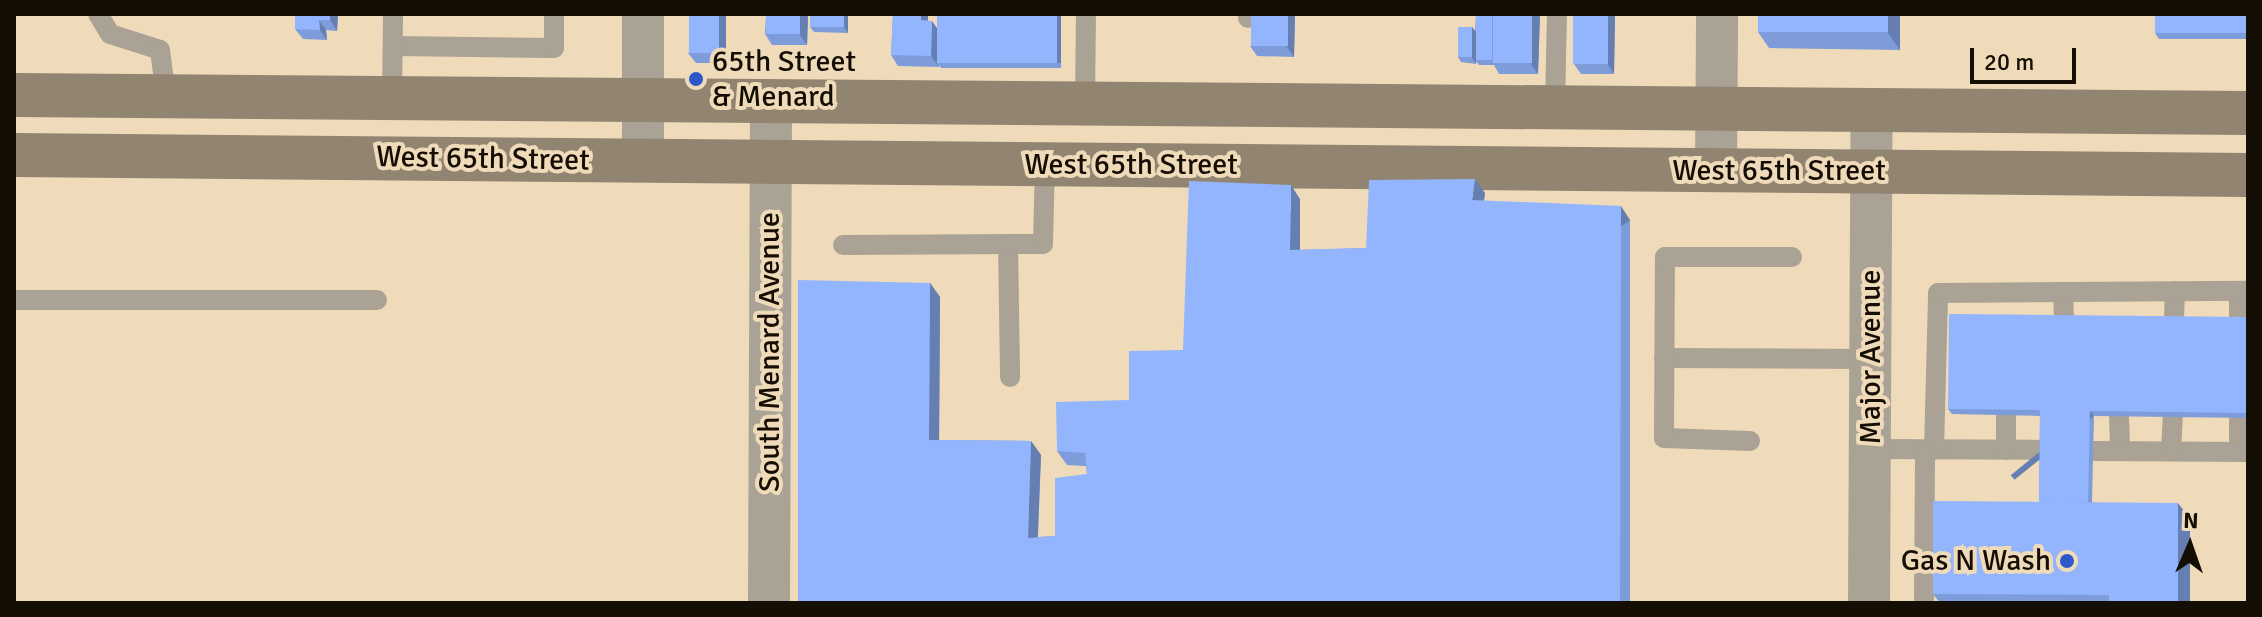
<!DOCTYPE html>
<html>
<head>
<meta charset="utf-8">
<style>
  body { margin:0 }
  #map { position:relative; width:2262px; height:617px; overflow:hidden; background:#efdbba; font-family:Signika,sans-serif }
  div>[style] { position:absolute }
  .lane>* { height:20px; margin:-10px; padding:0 10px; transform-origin:10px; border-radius:10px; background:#aaa294 }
  .street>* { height:42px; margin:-21px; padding:0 21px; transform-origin:21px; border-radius:21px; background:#aaa294 }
  .secondary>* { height:44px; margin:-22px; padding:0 22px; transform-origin:22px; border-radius:22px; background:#918470 }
  .wall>* { inset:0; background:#7e9cda }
  .shaded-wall>* { inset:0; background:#667fb2; transform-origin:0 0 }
  .building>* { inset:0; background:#92b5fe; transform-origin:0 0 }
  .dots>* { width:22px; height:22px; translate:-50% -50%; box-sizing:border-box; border:4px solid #efdbba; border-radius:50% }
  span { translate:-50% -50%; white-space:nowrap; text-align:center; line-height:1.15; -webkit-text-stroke:8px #efdbba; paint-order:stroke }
  .poi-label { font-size:30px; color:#150e04 }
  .left { translate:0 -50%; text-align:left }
  .right { translate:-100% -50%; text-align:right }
  .street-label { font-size:30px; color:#150e04 }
  .frame { position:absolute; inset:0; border:16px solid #150e04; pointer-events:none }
  .north { position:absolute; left:2150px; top:505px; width:80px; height:80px; -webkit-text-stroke:6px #efdbba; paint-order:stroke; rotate:2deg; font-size:22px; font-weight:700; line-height:32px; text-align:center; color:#150e04 }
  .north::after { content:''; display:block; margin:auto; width:28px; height:36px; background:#150e04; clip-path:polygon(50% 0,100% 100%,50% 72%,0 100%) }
  .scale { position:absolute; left:1970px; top:48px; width:106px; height:36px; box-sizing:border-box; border:4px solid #150e04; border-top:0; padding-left:10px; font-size:24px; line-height:28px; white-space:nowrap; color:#150e04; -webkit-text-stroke:6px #efdbba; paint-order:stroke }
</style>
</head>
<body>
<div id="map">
  <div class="lane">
    <i style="left:98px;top:14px;width:23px;rotate:59deg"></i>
    <i style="left:110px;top:34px;width:52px;rotate:17.7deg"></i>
    <i style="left:160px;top:50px;width:47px;rotate:82.7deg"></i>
    <i style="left:1248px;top:18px;width:4px;rotate:-90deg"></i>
    <i style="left:393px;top:46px;width:161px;rotate:0.7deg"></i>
    <i style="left:554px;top:48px;width:34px;rotate:-90deg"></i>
    <i style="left:392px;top:99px;width:85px;rotate:-89.3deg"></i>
    <i style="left:1085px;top:104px;width:90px;rotate:-89.4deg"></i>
    <i style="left:1555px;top:107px;width:93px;rotate:-88.8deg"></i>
    <i style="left:1008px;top:244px;width:133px;rotate:89.1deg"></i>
    <i style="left:843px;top:245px;width:200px;rotate:-0.3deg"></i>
    <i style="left:1043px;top:244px;width:80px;rotate:-88.6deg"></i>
    <i style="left:2063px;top:292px;width:23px;rotate:88deg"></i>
    <i style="left:14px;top:300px;width:363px"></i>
    <i style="left:2239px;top:318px;width:27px;rotate:-90deg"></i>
    <i style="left:2174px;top:319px;width:28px;rotate:-88deg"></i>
    <i style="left:1664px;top:358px;width:206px;rotate:0.3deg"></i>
    <i style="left:2119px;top:417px;width:34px;rotate:88deg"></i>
    <i style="left:2239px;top:419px;width:33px;rotate:90deg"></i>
    <i style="left:1750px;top:441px;width:86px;rotate:-178deg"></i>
    <i style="left:1664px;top:438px;width:181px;rotate:-89.7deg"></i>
    <i style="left:1665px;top:257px;width:127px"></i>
    <i style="left:1870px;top:449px;width:172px;rotate:0.3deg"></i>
    <i style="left:1934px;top:450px;width:157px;rotate:-88.5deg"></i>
    <i style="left:1938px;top:293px;width:310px;rotate:-0.4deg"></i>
    <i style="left:2006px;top:450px;width:33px;rotate:-90deg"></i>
    <i style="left:2092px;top:451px;width:156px;rotate:0.4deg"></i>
    <i style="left:2171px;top:451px;width:34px;rotate:-87deg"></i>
    <i style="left:1924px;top:603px;width:153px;rotate:-89.6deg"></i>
  </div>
  <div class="street">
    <i style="left:643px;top:160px;width:146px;rotate:-90deg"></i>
    <i style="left:1716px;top:170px;width:156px;rotate:-89.6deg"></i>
    <i style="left:769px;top:603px;width:501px;rotate:-89.77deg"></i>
    <i style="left:1869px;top:603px;width:493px;rotate:-89.7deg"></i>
  </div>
  <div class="secondary">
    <i style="left:14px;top:95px;width:2234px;rotate:0.46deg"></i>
    <i style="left:14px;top:155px;width:2234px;rotate:0.51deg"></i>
  </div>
  <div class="wall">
    <i style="clip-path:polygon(295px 14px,338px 14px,337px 31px,326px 30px,327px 40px,303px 39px,295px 29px)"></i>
    <i style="clip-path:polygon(726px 14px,726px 63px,696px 63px,688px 53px)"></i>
    <i style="clip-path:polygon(766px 14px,808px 14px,807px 45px,772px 45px,765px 34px)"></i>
    <i style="clip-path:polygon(848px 14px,848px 33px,814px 32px,810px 27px)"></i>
    <i style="clip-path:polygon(893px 14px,935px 14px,935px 16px,928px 16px,928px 21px,937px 28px,1061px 14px,1061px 68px,941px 68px,939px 65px,939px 67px,898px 66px,891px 55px)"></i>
    <i style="clip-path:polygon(1295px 14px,1294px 57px,1257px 56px,1250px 46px)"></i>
    <i style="clip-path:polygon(1476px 14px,1540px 14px,1538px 74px,1499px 74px,1494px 65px,1479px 65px,1476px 61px,1476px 64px,1461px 62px,1458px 57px,1472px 27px,1475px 31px)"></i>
    <i style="clip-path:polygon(1573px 14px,1615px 14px,1614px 74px,1581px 74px,1574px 64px)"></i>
    <i style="clip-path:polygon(1900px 14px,1900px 50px,1769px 48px,1758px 32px)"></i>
    <i style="clip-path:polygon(2248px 14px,2248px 39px,2159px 39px,2155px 33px)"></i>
    <i style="clip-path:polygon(1485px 193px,1484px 201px,1630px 220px,1630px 603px,798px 603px,930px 283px,940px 297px,939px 440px,1031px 441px,1041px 455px,1038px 537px,1055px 536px,1087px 474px,1086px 466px,1067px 465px,1057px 451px,1129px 400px,1183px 350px,1300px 199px,1300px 250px,1366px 248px)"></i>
    <i style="clip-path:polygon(2248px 317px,2248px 418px,2094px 416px,2092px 502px,2190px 519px,2190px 603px,1940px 603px,1933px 594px,2039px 502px,2040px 416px,1952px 414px,1948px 409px)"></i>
  </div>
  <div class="shaded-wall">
    <i style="clip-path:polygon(330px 14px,338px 14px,337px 31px,330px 20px)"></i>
    <i style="clip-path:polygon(719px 14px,726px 14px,726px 63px,719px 53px)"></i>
    <i style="clip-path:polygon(800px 14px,808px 14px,807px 45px,800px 35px)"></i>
    <i style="clip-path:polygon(844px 14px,848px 14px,848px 33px,844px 27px)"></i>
    <i style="clip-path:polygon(921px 14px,927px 14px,928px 16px,928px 30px,921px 20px)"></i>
    <i style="left:1057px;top:14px;width:4px;height:49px"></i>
    <i style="clip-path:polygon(1288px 14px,1295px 14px,1294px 57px,1287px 47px)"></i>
    <i style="clip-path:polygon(1532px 14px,1540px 14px,1538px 74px,1531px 64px)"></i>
    <i style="clip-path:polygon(1608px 14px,1615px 14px,1614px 74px,1607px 63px)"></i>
    <i style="clip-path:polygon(1888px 14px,1900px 14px,1900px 50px,1888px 33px)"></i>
    <i style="clip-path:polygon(319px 20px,326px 30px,327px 40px,320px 30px)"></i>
    <i style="clip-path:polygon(932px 21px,939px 31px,937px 63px,939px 67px,931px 56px)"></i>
    <i style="clip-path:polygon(1472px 27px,1476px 32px,1476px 64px,1472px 58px)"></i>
    <i style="clip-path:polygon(1475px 179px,1485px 193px,1482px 214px,1472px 200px)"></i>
    <i style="clip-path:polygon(1291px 185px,1300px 199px,1300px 264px,1290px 250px)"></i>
    <i style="left:1621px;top:206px;width:17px;height:397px;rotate:57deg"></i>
    <i style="clip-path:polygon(930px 283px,940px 297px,939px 454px,929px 440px)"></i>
    <i style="left:2090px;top:411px;width:6px;height:102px;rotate:51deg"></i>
    <i style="clip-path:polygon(1031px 441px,1041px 455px,1037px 552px,1028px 538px)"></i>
    <i style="clip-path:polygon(2178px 503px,2190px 519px,2190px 603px,2178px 602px)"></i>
  </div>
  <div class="building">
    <i style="clip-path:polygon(295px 14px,330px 14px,330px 20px,319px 20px,320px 30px,295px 29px)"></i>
    <i style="left:689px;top:14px;width:30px;height:39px"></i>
    <i style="left:766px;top:14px;width:34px;height:20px"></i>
    <i style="left:810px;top:14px;width:34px;height:13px"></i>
    <i style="clip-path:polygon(893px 14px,921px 14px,921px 20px,932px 21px,931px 56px,891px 55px)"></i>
    <i style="left:937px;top:14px;width:120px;height:49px"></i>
    <i style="left:1251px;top:14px;width:37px;height:32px"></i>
    <i style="left:1476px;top:14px;width:16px;height:46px"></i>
    <i style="left:1493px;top:14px;width:39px;height:49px"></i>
    <i style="left:1573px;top:14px;width:35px;height:50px"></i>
    <i style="left:1758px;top:14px;width:130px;height:18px"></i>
    <i style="left:2155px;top:14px;width:93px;height:19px"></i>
    <i style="left:1458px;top:27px;width:14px;height:30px"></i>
    <i style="clip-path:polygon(1475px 179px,1472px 200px,1621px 206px,1620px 603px,798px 603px,798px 280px,930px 283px,929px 440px,1031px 441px,1028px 538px,1055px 536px,1055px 478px,1087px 474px,1085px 453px,1057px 451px,1056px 402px,1129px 400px,1129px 351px,1183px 350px,1189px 181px,1291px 185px,1290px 250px,1366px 248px,1369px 180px)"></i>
    <i style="clip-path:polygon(1949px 314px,2248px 317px,2248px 413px,2090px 411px,2088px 502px,2039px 502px,2040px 410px,1948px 409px)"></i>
    <i style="clip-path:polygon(1933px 501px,2178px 503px,2178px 602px,2109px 603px,2109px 595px,1933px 594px)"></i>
  </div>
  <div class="dots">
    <i style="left:696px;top:79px;background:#2d58c7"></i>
    <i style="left:2067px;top:561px;background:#2d58c7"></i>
  </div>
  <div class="poi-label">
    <span class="left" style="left:712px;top:79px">65th Street<br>&amp; Menard</span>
    <span class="right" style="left:2051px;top:561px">Gas N Wash</span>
  </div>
  <div class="street-label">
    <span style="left:483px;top:159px;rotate:1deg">West 65th Street</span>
    <span style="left:1131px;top:165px">West 65th Street</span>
    <span style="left:1779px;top:171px">West 65th Street</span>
    <span style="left:770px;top:352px;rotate:-90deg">South Menard Avenue</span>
    <span style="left:1871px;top:357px;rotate:-90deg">Major Avenue</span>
  </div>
  <div class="frame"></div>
  <div class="north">N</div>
  <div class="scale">20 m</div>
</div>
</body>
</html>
